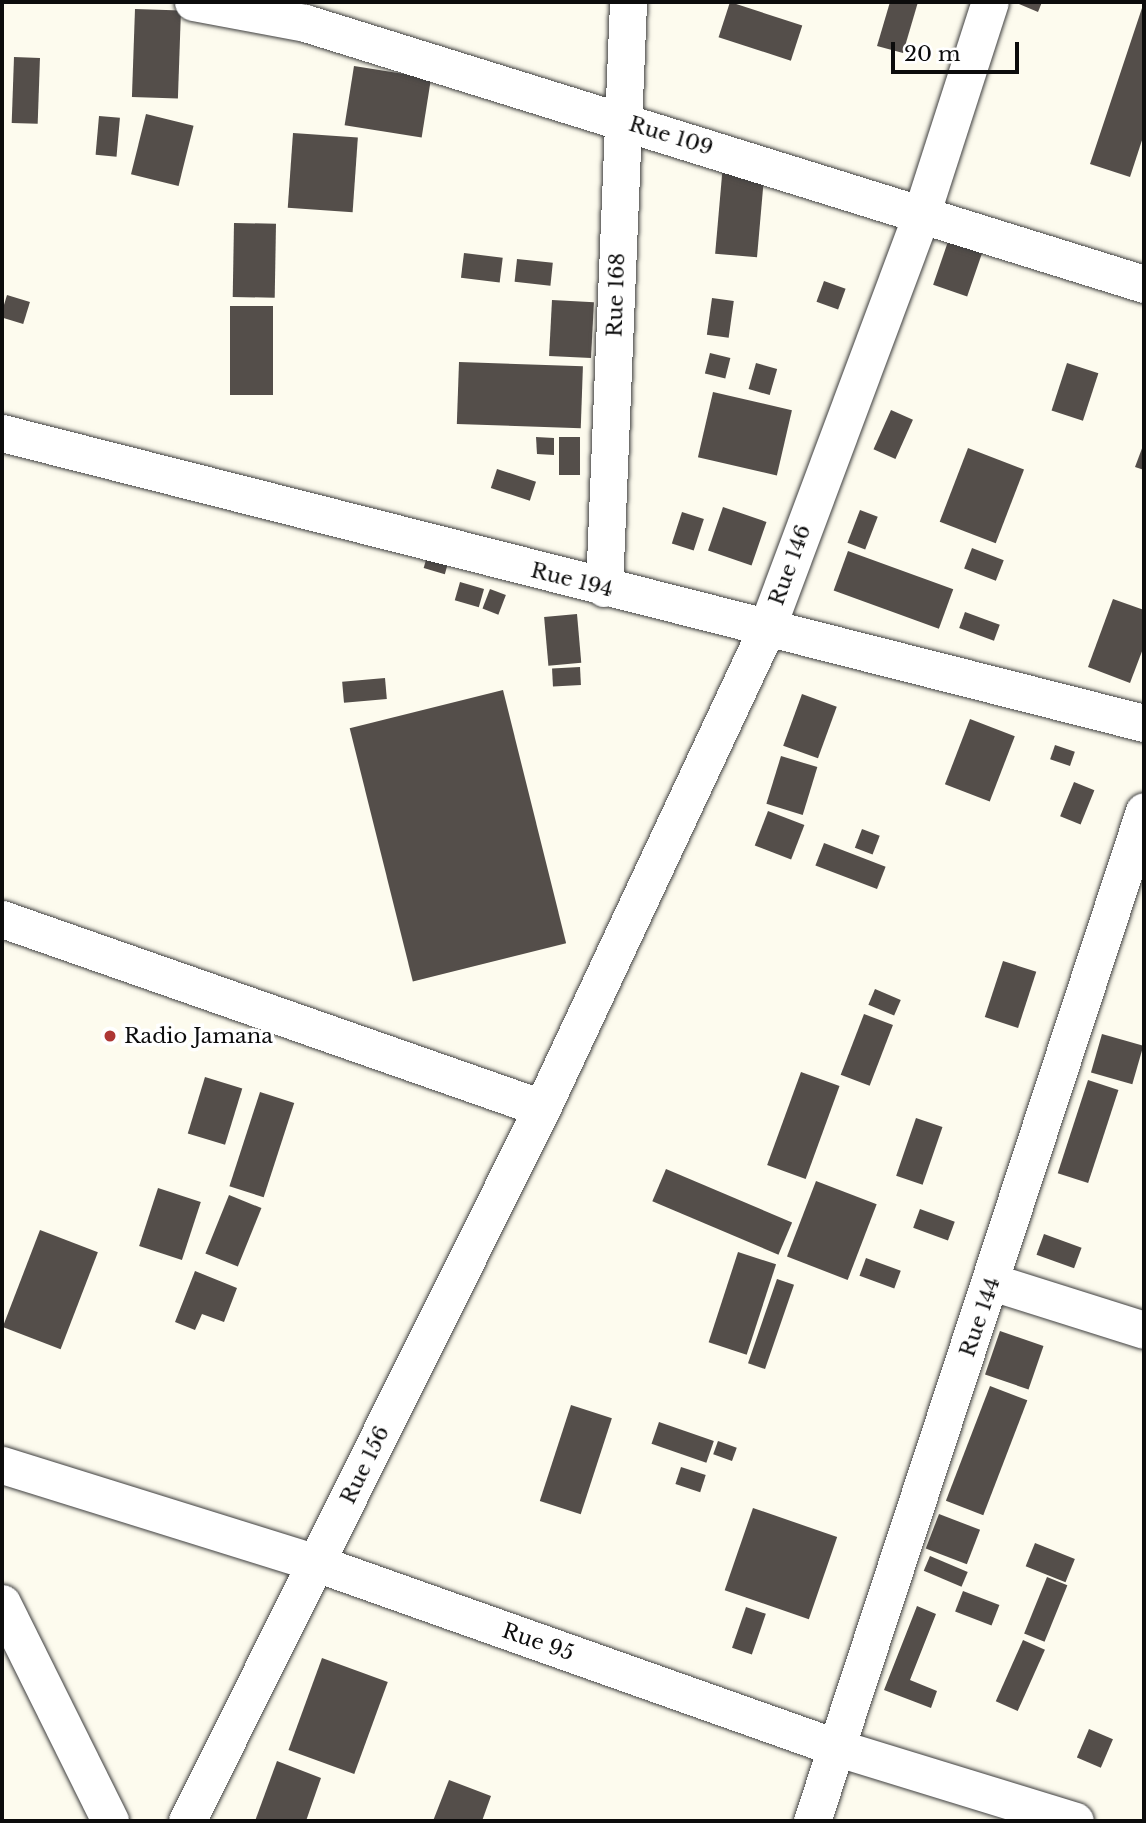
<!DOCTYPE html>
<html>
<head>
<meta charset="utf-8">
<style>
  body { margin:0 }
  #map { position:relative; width:1146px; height:1823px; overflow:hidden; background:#fdfbee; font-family:"Libre Baskerville",serif }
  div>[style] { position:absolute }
  .building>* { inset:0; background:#544e4a; transform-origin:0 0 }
  .roads { filter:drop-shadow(0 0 2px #3f3f3f) drop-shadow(0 0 2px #3f3f3f) }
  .minor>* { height:37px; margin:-18.5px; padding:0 18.5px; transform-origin:18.5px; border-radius:18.5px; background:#fff }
  .dots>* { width:19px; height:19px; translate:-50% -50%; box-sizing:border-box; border:4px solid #fff; border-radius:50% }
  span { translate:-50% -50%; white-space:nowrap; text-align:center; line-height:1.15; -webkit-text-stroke:7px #fff; paint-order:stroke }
  .street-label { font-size:21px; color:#0c0c0c }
  .poi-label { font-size:21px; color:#0c0c0c }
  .left { translate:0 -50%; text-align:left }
  .frame { position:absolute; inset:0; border:4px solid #0c0c0c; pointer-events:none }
  .scale { position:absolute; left:891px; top:42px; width:128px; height:32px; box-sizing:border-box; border:4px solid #0c0c0c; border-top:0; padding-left:9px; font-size:21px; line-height:24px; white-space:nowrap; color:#0c0c0c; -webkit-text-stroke:5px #fff; paint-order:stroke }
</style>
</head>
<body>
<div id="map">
  <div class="building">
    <i style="left:730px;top:2px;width:76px;height:37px;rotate:18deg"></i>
    <i style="clip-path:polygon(890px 2px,918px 2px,903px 53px,877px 46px)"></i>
    <i style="clip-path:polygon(1014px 2px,1042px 2px,1038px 12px)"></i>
    <i style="clip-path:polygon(1144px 2px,1144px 134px,1130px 177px,1090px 164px)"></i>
    <i style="left:135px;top:9px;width:46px;height:88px;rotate:2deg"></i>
    <i style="left:14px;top:57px;width:26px;height:66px;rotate:2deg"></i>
    <i style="left:354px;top:66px;width:78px;height:60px;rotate:9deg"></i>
    <i style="left:146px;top:114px;width:49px;height:62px;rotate:14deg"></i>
    <i style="left:99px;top:116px;width:21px;height:39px;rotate:5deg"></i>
    <i style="left:293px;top:133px;width:65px;height:75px;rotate:4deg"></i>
    <i style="left:723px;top:164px;width:42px;height:90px;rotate:5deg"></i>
    <i style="left:234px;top:223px;width:42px;height:74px;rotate:1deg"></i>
    <i style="left:953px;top:227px;width:36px;height:61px;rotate:19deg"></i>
    <i style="left:464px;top:253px;width:39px;height:25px;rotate:7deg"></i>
    <i style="left:517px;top:259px;width:36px;height:23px;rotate:6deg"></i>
    <i style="left:824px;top:281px;width:23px;height:22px;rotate:20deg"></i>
    <i style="left:7px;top:295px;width:24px;height:23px;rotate:17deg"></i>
    <i style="left:712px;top:298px;width:22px;height:37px;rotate:8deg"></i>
    <i style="left:552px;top:300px;width:42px;height:56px;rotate:3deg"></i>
    <i style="left:230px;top:306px;width:43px;height:89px"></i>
    <i style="left:710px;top:353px;width:21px;height:21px;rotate:14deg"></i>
    <i style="left:459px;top:362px;width:124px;height:62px;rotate:2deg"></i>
    <i style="left:756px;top:363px;width:22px;height:27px;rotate:16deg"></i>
    <i style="left:1067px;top:363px;width:33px;height:50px;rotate:18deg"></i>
    <i style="left:713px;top:392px;width:81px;height:67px;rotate:13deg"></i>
    <i style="left:891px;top:410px;width:24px;height:43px;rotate:24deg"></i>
    <i style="clip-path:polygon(536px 437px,554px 438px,554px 455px,537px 454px)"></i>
    <i style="left:559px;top:437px;width:21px;height:38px"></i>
    <i style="clip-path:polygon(1144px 443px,1144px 470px,1135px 467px)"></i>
    <i style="left:968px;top:448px;width:60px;height:79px;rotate:21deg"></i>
    <i style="left:497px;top:469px;width:41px;height:20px;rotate:18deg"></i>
    <i style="left:723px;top:507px;width:46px;height:46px;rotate:19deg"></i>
    <i style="left:860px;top:510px;width:19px;height:35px;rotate:21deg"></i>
    <i style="left:682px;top:512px;width:23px;height:33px;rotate:18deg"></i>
    <i style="left:430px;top:546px;width:22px;height:23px;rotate:16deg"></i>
    <i style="left:972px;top:548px;width:34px;height:22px;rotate:21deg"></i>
    <i style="left:848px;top:551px;width:112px;height:42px;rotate:20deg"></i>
    <i style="left:460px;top:582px;width:25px;height:19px;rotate:16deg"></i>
    <i style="left:490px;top:589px;width:17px;height:21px;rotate:21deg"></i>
    <i style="clip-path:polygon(1113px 599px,1144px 610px,1144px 646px,1130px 683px,1088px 667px)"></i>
    <i style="left:965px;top:612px;width:37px;height:17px;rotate:20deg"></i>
    <i style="left:577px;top:614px;width:49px;height:33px;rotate:85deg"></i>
    <i style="left:580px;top:667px;width:18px;height:28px;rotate:87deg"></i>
    <i style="left:385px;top:678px;width:21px;height:43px;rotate:85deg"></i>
    <i style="left:503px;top:690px;width:261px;height:158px;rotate:76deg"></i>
    <i style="left:802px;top:694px;width:37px;height:55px;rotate:20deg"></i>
    <i style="left:970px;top:719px;width:48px;height:70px;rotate:21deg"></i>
    <i style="left:1055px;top:745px;width:21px;height:15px;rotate:19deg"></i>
    <i style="left:781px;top:756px;width:38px;height:50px;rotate:17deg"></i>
    <i style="left:1074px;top:782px;width:22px;height:37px;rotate:22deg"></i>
    <i style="left:768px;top:811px;width:39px;height:37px;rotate:21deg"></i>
    <i style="left:862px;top:829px;width:19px;height:20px;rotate:21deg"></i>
    <i style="left:824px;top:843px;width:66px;height:24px;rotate:21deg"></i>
    <i style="left:1003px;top:961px;width:35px;height:59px;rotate:18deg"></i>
    <i style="left:875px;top:989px;width:28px;height:17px;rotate:23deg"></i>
    <i style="left:864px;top:1014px;width:31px;height:65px;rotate:21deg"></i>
    <i style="left:1102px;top:1034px;width:43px;height:40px;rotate:16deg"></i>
    <i style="left:801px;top:1072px;width:41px;height:99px;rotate:20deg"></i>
    <i style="left:205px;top:1077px;width:39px;height:59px;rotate:17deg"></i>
    <i style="left:1088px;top:1080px;width:32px;height:98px;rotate:18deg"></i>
    <i style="left:260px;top:1092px;width:36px;height:99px;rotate:18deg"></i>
    <i style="left:916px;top:1118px;width:28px;height:61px;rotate:19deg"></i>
    <i style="left:666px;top:1169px;width:137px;height:35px;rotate:23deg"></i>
    <i style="left:816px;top:1181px;width:65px;height:81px;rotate:21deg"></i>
    <i style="left:158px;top:1188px;width:45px;height:61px;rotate:18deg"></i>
    <i style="left:229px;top:1195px;width:35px;height:63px;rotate:22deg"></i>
    <i style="left:920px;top:1209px;width:37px;height:20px;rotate:20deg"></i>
    <i style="left:40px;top:1230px;width:62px;height:104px;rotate:21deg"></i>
    <i style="left:1044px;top:1234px;width:40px;height:22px;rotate:20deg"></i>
    <i style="left:738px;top:1252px;width:40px;height:95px;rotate:18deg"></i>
    <i style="left:866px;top:1258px;width:37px;height:19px;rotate:20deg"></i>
    <i style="clip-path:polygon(195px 1271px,237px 1288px,224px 1322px,202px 1314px,195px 1330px,175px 1322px)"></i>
    <i style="left:777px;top:1279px;width:18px;height:89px;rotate:19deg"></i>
    <i style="left:1000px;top:1331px;width:46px;height:46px;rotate:19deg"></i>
    <i style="left:990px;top:1386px;width:40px;height:123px;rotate:21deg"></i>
    <i style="left:571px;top:1405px;width:43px;height:101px;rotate:18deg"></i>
    <i style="left:659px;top:1422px;width:58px;height:23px;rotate:19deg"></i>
    <i style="left:718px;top:1441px;width:20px;height:14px;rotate:20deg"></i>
    <i style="left:681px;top:1467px;width:26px;height:18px;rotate:18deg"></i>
    <i style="left:753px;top:1508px;width:89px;height:87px;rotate:19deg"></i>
    <i style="left:939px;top:1514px;width:44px;height:37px;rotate:21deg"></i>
    <i style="left:1035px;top:1543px;width:43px;height:25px;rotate:22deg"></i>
    <i style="left:930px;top:1556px;width:41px;height:16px;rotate:23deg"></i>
    <i style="left:1047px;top:1577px;width:22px;height:61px;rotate:22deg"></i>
    <i style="left:963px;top:1591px;width:39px;height:22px;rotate:21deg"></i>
    <i style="clip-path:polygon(917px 1606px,936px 1614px,910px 1680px,937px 1691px,931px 1708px,884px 1690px)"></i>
    <i style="left:746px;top:1607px;width:21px;height:43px;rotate:19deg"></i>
    <i style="left:1023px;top:1640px;width:24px;height:67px;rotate:24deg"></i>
    <i style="left:322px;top:1658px;width:70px;height:98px;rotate:20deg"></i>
    <i style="left:1089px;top:1729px;width:26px;height:31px;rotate:23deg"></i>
    <i style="clip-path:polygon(277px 1761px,321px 1778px,306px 1821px,255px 1821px)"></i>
    <i style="clip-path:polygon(449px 1780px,491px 1796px,482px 1821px,433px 1821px)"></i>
  </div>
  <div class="roads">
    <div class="minor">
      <i style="left:193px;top:2px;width:114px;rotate:10.6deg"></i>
      <i style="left:305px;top:23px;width:879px;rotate:17.28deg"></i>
      <i style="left:2px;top:433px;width:1178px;rotate:14.25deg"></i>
      <i style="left:604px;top:588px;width:586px;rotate:-87.65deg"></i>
      <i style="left:2px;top:919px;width:572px;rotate:19.29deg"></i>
      <i style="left:992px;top:1282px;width:159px;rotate:17.5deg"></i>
      <i style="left:2px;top:1465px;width:329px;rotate:17.3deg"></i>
      <i style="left:316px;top:1563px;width:551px;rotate:19.52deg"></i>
      <i style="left:835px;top:1747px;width:251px;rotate:17.1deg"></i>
      <i style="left:2px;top:1603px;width:243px;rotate:63.6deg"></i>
      <i style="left:187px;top:1821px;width:796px;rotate:-63.53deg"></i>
      <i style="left:542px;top:1108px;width:528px;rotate:-64.89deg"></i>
      <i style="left:766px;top:630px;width:443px;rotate:-69.5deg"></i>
      <i style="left:921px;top:215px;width:224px;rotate:-72.1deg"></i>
      <i style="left:812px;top:1821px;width:1063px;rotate:-71.8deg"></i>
    </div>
  </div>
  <div class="dots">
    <i style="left:110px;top:1036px;background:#ad3634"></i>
  </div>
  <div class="street-label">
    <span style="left:671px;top:136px;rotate:17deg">Rue 109</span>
    <span style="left:616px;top:295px;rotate:-88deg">Rue 168</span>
    <span style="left:790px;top:565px;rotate:-70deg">Rue 146</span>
    <span style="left:572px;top:580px;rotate:14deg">Rue 194</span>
    <span style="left:980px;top:1317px;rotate:-71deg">Rue 144</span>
    <span style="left:365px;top:1465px;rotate:-64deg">Rue 156</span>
    <span style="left:538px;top:1642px;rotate:19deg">Rue 95</span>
  </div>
  <div class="poi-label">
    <span class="left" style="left:124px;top:1036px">Radio Jamana</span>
  </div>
  <div class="frame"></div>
  <div class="scale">20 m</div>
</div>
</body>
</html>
